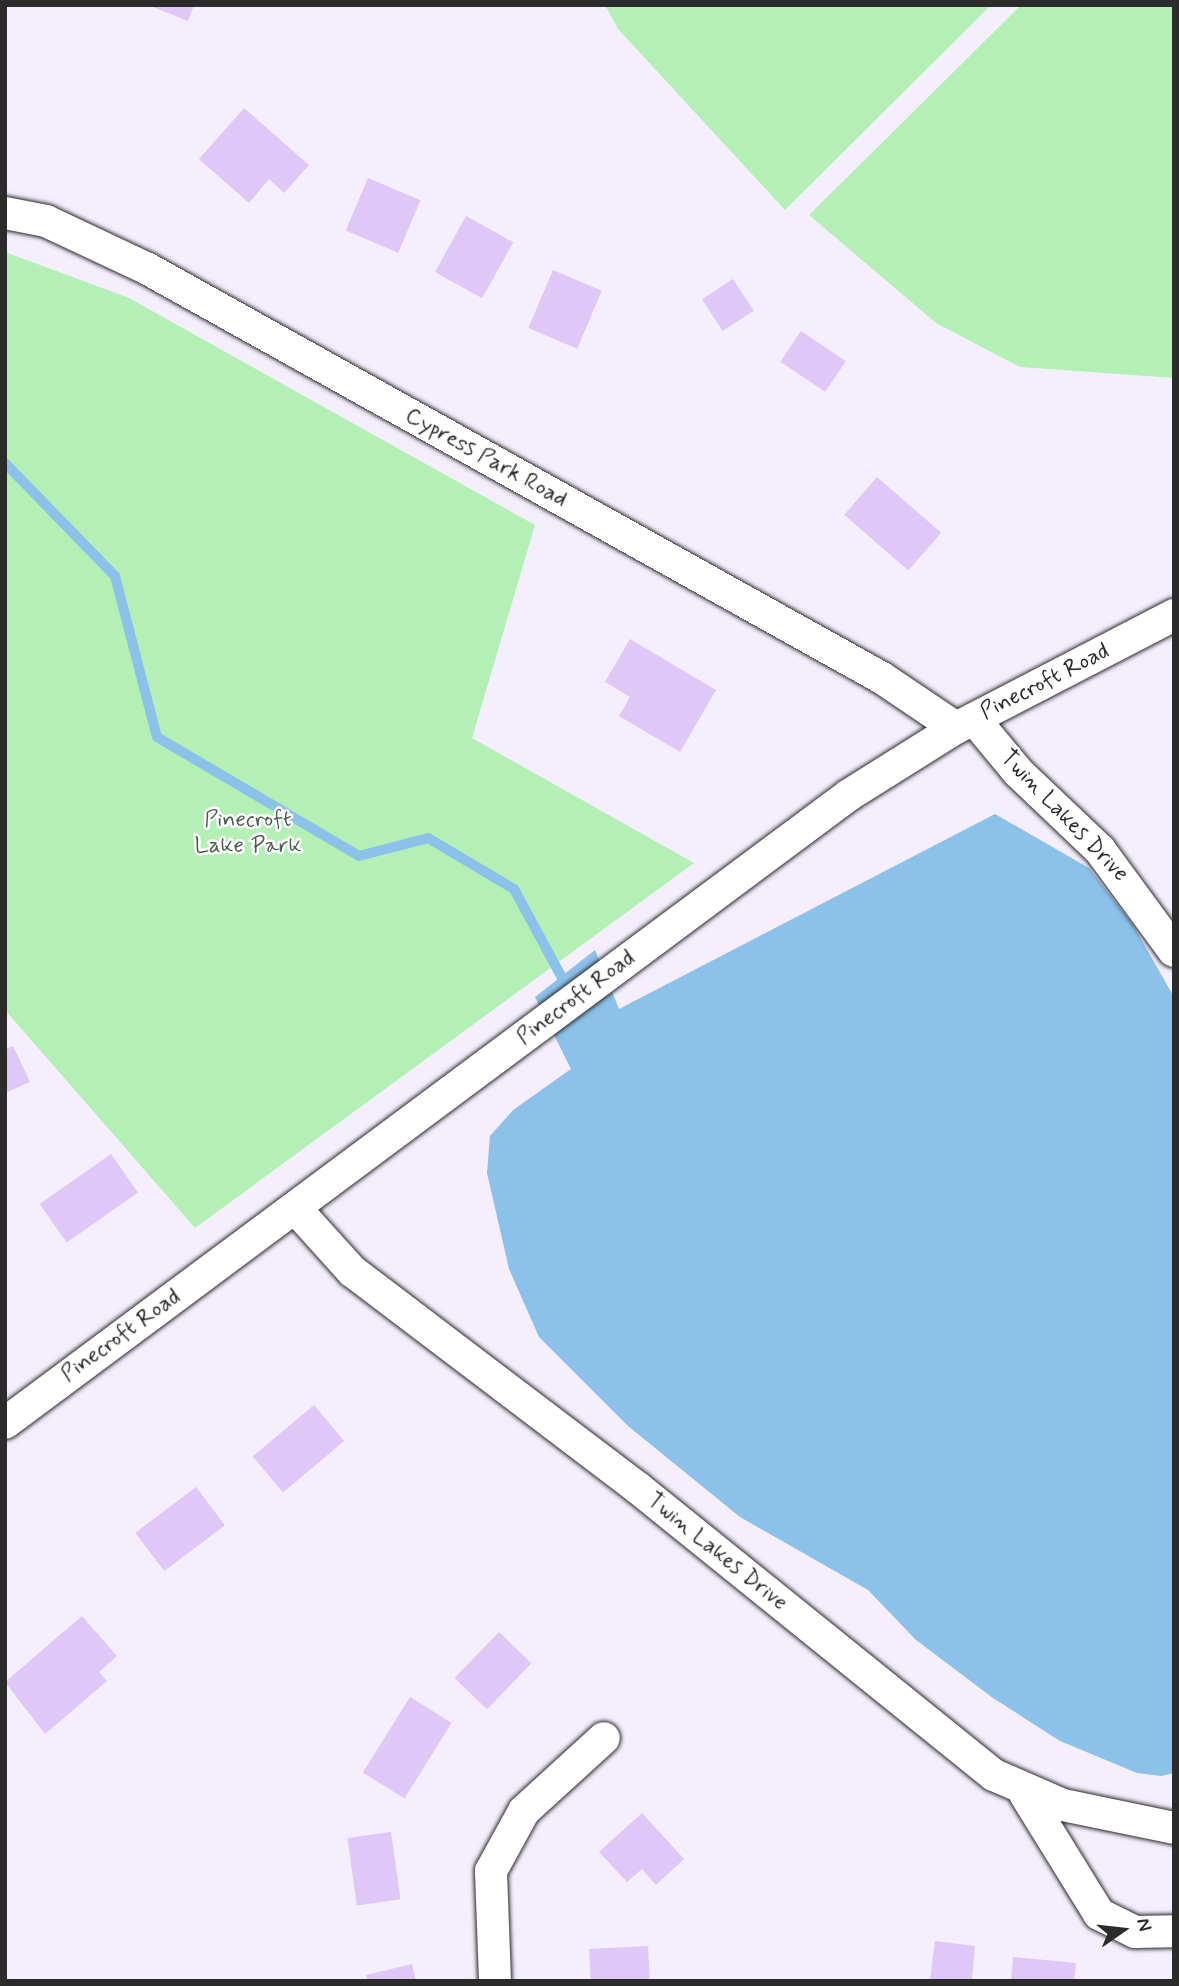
<!DOCTYPE html>
<html>
<head>
<meta charset="utf-8">
<style>
  body { margin:0 }
  #map { position:relative; width:1179px; height:1986px; overflow:hidden; background:#f5eefd; font-family:Mynerve,sans-serif }
  div>[style] { position:absolute }
  .green>* { inset:0; background:#b4f0b6 }
  .water>* { inset:0; background:#8cc1ea }
  .stream>* { height:10px; margin:-5px; padding:0 5px; transform-origin:5px; border-radius:5px; background:#8cc1ea }
  .building>* { inset:0; background:#dfc7f7; transform-origin:0 0 }
  .roads { filter:drop-shadow(0 0 2px #2b2b2b) drop-shadow(0 0 2px #2b2b2b) }
  .minor>* { height:32px; margin:-16px; padding:0 16px; transform-origin:16px; border-radius:16px; background:#fff }
  span { translate:-50% -50%; white-space:nowrap; text-align:center; line-height:1.15; -webkit-text-stroke:5px #fff; paint-order:stroke }
  .street-label { font-size:23px; color:#2b2b2b }
  .park-label { font-size:23px; color:#4d5c4e }
  .frame { position:absolute; inset:0; border:7px solid #2b2b2b; pointer-events:none }
  .north { position:absolute; left:1088px; top:1895px; width:70px; height:70px; -webkit-text-stroke:5px #fff; paint-order:stroke; rotate:76deg; font-size:19px; font-weight:700; line-height:28px; text-align:center; color:#2b2b2b }
  .north::after { content:''; display:block; margin:auto; width:24px; height:32px; background:#2b2b2b; clip-path:polygon(50% 0,100% 100%,50% 72%,0 100%) }
</style>
</head>
<body>
<div id="map">
  <div class="green">
    <i style="clip-path:polygon(605px 5px,991px 5px,785px 210px,618px 29px)"></i>
    <i style="clip-path:polygon(1021px 5px,1174px 5px,1174px 378px,1020px 367px,936px 323px,809px 215px)"></i>
    <i style="clip-path:polygon(5px 252px,129px 298px,535px 525px,472px 738px,694px 863px,195px 1228px,5px 1010px)"></i>
  </div>
  <div class="water">
    <i style="clip-path:polygon(995px 814px,1089px 868px,1133px 925px,1174px 997px,1174px 1773px,1161px 1776px,1137px 1773px,1060px 1741px,993px 1698px,916px 1640px,868px 1590px,740px 1517px,628px 1426px,539px 1337px,509px 1269px,487px 1173px,490px 1136px,513px 1110px,571px 1069px,535px 997px,595px 950px,619px 1009px)"></i>
  </div>
  <div class="stream">
    <i style="left:5px;top:463px;width:158px;rotate:45.8deg"></i>
    <i style="left:115px;top:576px;width:166px;rotate:75.4deg"></i>
    <i style="left:157px;top:737px;width:234px;rotate:30.5deg"></i>
    <i style="left:359px;top:856px;width:71px;rotate:-14.6deg"></i>
    <i style="left:428px;top:838px;width:100px;rotate:30.7deg"></i>
    <i style="left:514px;top:889px;width:111px;rotate:61.6deg"></i>
  </div>
  <div class="building">
    <i style="clip-path:polygon(148px 5px,194px 5px,188px 21px)"></i>
    <i style="clip-path:polygon(244px 108px,309px 165px,284px 193px,269px 179px,249px 203px,199px 159px)"></i>
    <i style="left:368px;top:178px;width:57px;height:57px;rotate:23deg"></i>
    <i style="left:466px;top:216px;width:54px;height:64px;rotate:29deg"></i>
    <i style="left:553px;top:270px;width:53px;height:63px;rotate:23deg"></i>
    <i style="left:733px;top:279px;width:38px;height:37px;rotate:57deg"></i>
    <i style="left:801px;top:331px;width:54px;height:37px;rotate:34deg"></i>
    <i style="left:877px;top:477px;width:85px;height:50px;rotate:41deg"></i>
    <i style="clip-path:polygon(630px 639px,716px 690px,680px 752px,619px 716px,630px 697px,605px 682px)"></i>
    <i style="clip-path:polygon(13px 1046px,30px 1082px,5px 1093px,5px 1049px)"></i>
    <i style="left:111px;top:1154px;width:47px;height:87px;rotate:55deg"></i>
    <i style="left:314px;top:1405px;width:47px;height:80px;rotate:50deg"></i>
    <i style="left:196px;top:1487px;width:48px;height:76px;rotate:53deg"></i>
    <i style="clip-path:polygon(82px 1616px,117px 1656px,99px 1672px,107px 1681px,45px 1734px,5px 1682px)"></i>
    <i style="left:499px;top:1632px;width:45px;height:64px;rotate:44deg"></i>
    <i style="left:410px;top:1697px;width:49px;height:89px;rotate:32deg"></i>
    <i style="clip-path:polygon(642px 1813px,684px 1859px,656px 1885px,642px 1869px,627px 1882px,599px 1852px)"></i>
    <i style="left:391px;top:1832px;width:68px;height:44px;rotate:82deg"></i>
    <i style="clip-path:polygon(935px 1941px,975px 1946px,972px 1981px,930px 1981px)"></i>
    <i style="left:648px;top:1946px;width:35px;height:59px;rotate:87deg"></i>
    <i style="clip-path:polygon(1013px 1957px,1076px 1963px,1074px 1981px,1011px 1981px)"></i>
    <i style="clip-path:polygon(412px 1964px,416px 1981px,368px 1981px,366px 1975px)"></i>
  </div>
  <div class="roads">
    <div class="minor">
      <i style="left:5px;top:213px;width:42px;rotate:11deg"></i>
      <i style="left:46px;top:221px;width:113px;rotate:25.2deg"></i>
      <i style="left:148px;top:269px;width:840px;rotate:29.13deg"></i>
      <i style="left:882px;top:678px;width:89px;rotate:34deg"></i>
      <i style="left:974px;top:719px;width:69px;rotate:50.3deg"></i>
      <i style="left:1018px;top:772px;width:113px;rotate:43.6deg"></i>
      <i style="left:1100px;top:850px;width:125px;rotate:53.8deg"></i>
      <i style="left:296px;top:1209px;width:84px;rotate:47.9deg"></i>
      <i style="left:352px;top:1271px;width:359px;rotate:37.2deg"></i>
      <i style="left:638px;top:1488px;width:457px;rotate:38.9deg"></i>
      <i style="left:994px;top:1775px;width:75px;rotate:23.5deg"></i>
      <i style="left:1063px;top:1805px;width:113px;rotate:11.7deg"></i>
      <i style="left:5px;top:1423px;width:1052px;rotate:-36.65deg"></i>
      <i style="left:849px;top:795px;width:126px;rotate:-32.1deg"></i>
      <i style="left:956px;top:728px;width:246px;rotate:-27.4deg"></i>
      <i style="left:1025px;top:1794px;width:141px;rotate:58.3deg"></i>
      <i style="left:1099px;top:1914px;width:40px;rotate:26.6deg"></i>
      <i style="left:1135px;top:1932px;width:39px;rotate:-1deg"></i>
      <i style="left:495px;top:1981px;width:110px;rotate:-92.1deg"></i>
      <i style="left:491px;top:1871px;width:68px;rotate:-61.2deg"></i>
      <i style="left:524px;top:1811px;width:108px;rotate:-42.4deg"></i>
    </div>
  </div>
  <div class="street-label">
    <span style="left:486px;top:458px;rotate:29deg">Cypress Park Road</span>
    <span style="left:1045px;top:682px;rotate:-27deg">Pinecroft Road</span>
    <span style="left:1064px;top:816px;rotate:46deg">Twin Lakes Drive</span>
    <span style="left:576px;top:998px;rotate:-37deg">Pinecroft Road</span>
    <span style="left:121px;top:1336px;rotate:-36deg">Pinecroft Road</span>
    <span style="left:717px;top:1552px;rotate:39deg">Twin Lakes Drive</span>
  </div>
  <div class="park-label">
    <span style="left:248px;top:833px">Pinecroft<br>Lake Park</span>
  </div>
  <div class="frame"></div>
  <div class="north">N</div>
</div>
</body>
</html>
